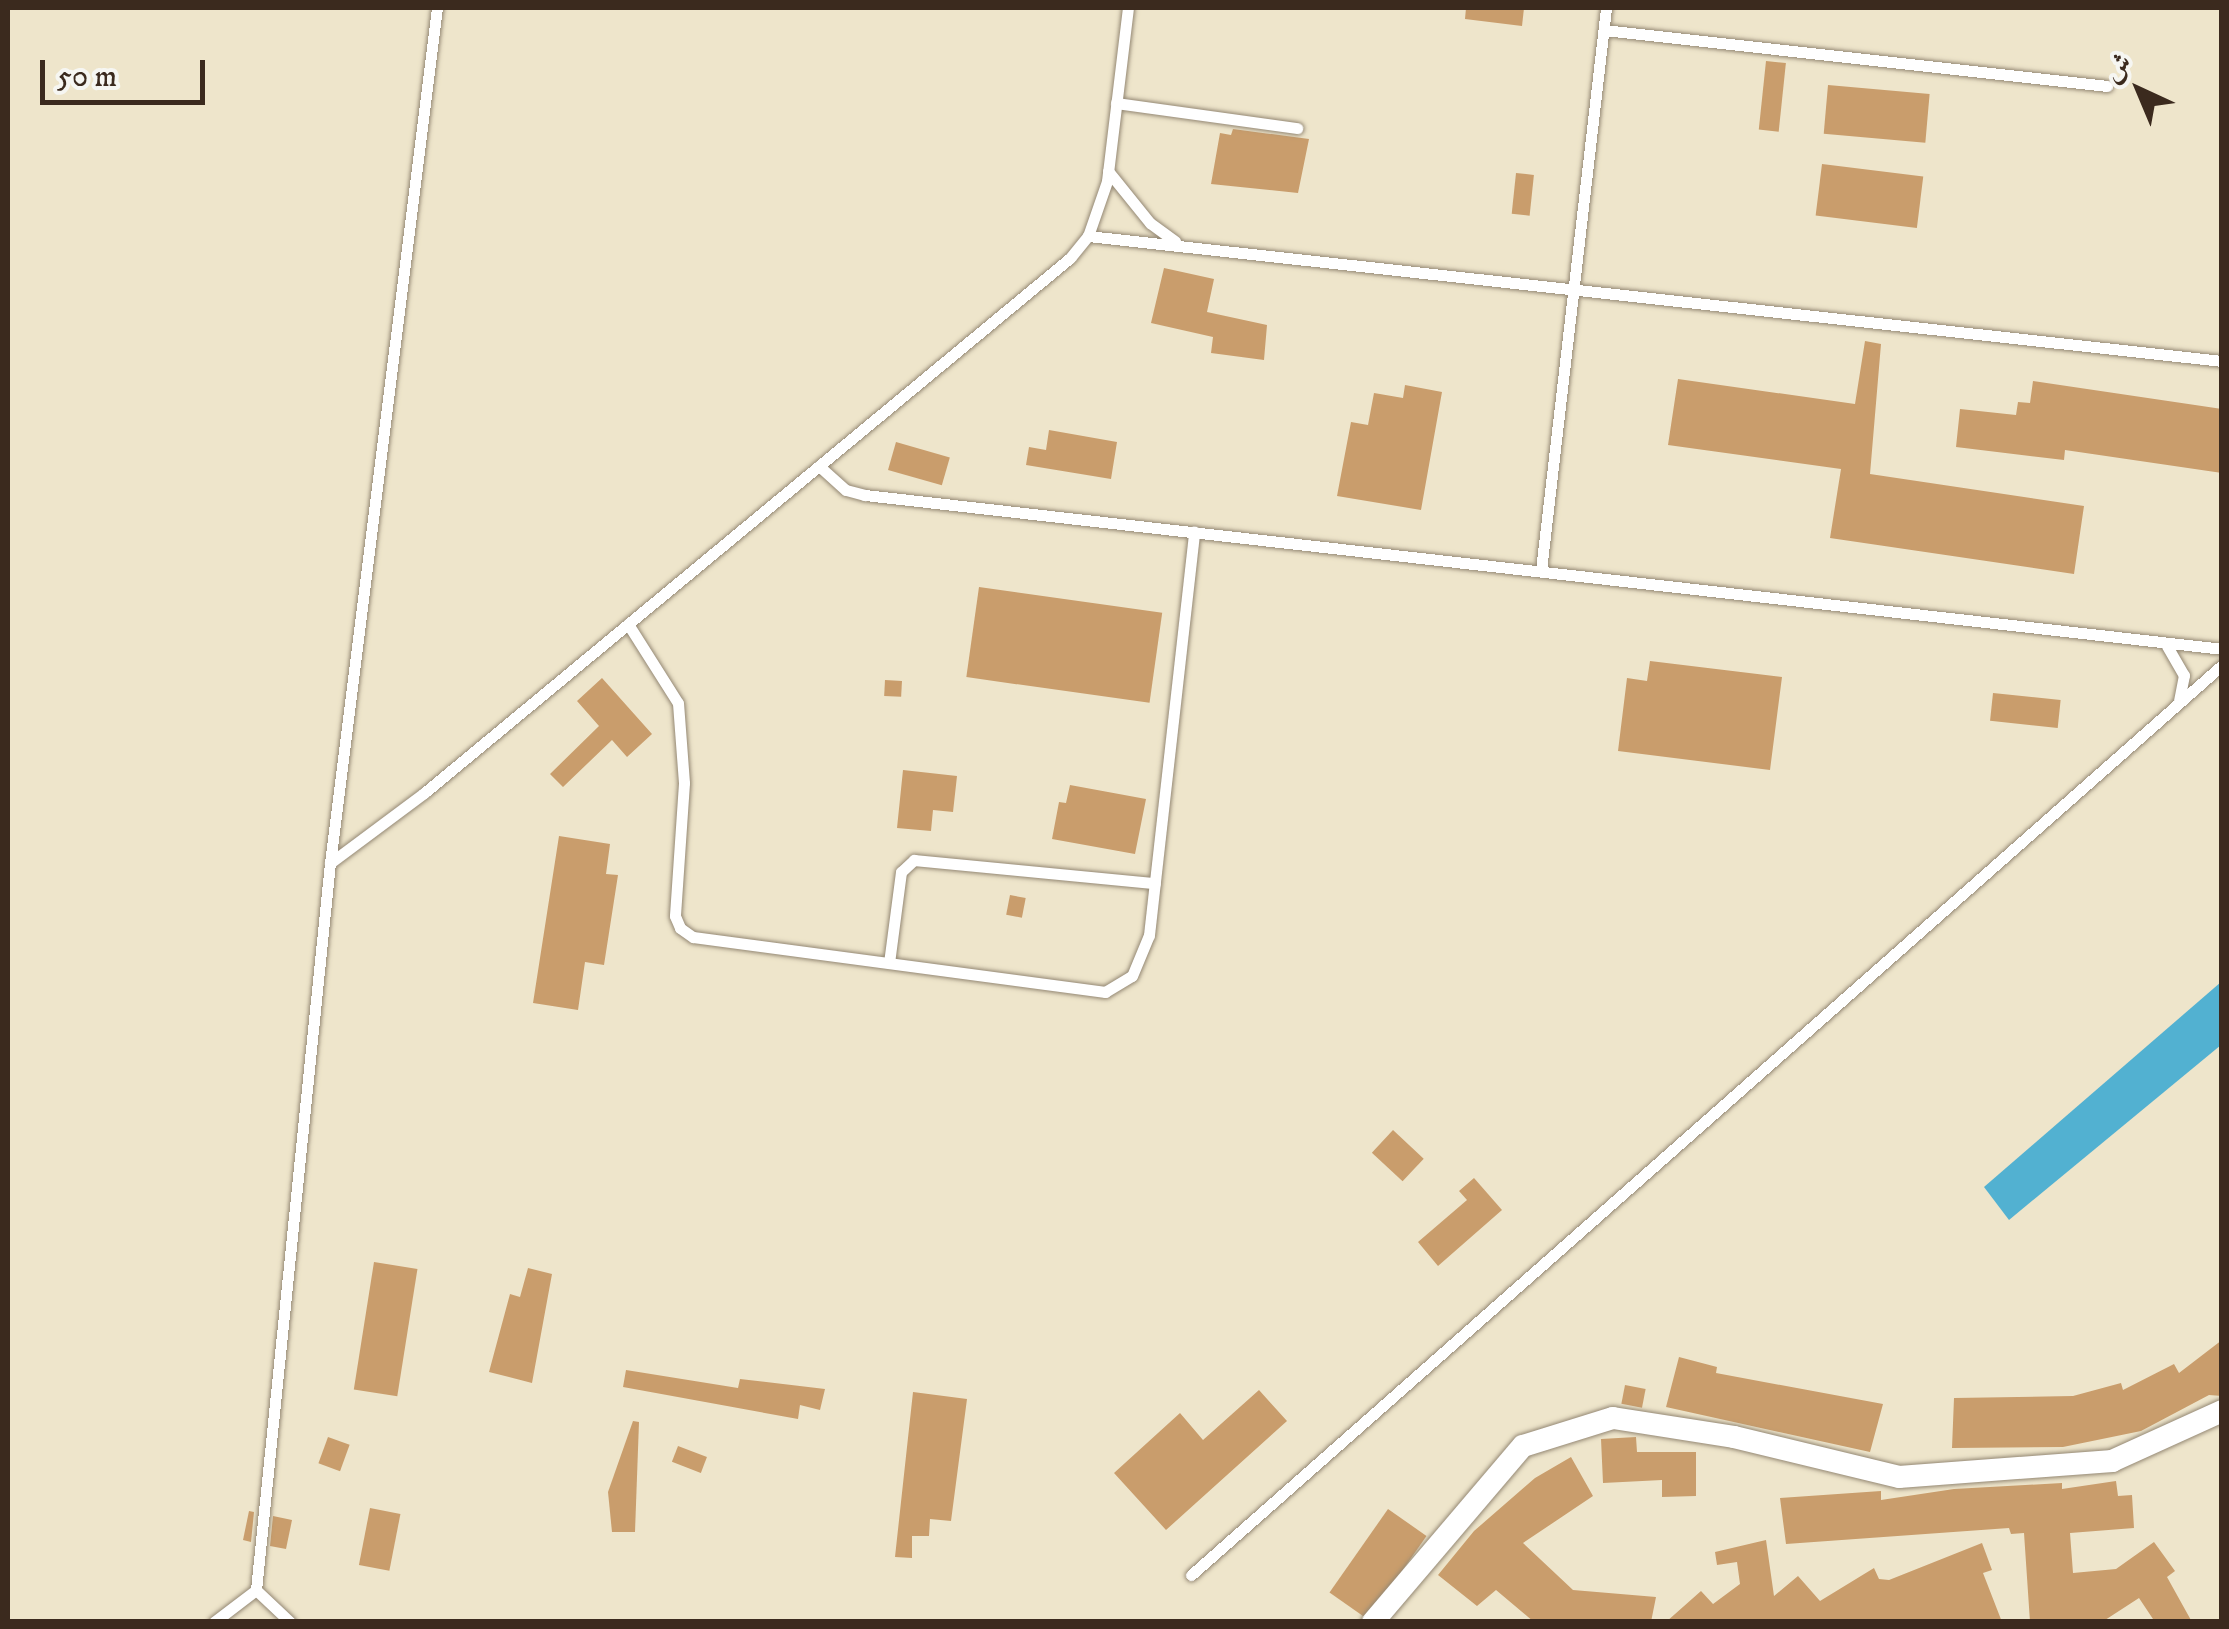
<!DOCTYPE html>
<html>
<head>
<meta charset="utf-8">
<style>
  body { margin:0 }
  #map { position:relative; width:2229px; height:1629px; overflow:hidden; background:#eee5cb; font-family:"IM FELL DW Pica",Amiri,serif }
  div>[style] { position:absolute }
  .water>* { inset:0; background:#52b1d1 }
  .building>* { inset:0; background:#c99d6c; transform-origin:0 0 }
  .roads { filter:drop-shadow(0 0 2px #948874) drop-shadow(0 0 2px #948874) }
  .lane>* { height:11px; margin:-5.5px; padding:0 5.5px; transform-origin:5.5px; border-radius:5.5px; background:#fff }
  .street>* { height:22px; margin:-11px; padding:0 11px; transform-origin:11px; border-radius:11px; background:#fff }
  span { translate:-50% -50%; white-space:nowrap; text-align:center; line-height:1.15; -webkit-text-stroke:8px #f6f6f2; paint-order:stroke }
  .frame { position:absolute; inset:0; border:10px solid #3b2a1e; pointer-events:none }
  .north { position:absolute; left:2089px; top:40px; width:100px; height:100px; -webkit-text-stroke:8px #f6f6f2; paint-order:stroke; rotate:316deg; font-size:28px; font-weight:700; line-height:40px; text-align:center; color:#3b2a1e }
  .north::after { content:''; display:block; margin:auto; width:35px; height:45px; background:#3b2a1e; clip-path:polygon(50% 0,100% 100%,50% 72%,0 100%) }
  .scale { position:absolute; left:40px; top:60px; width:165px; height:45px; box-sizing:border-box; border:5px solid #3b2a1e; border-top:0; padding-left:12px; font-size:30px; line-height:35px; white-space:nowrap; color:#3b2a1e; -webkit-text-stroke:8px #f6f6f2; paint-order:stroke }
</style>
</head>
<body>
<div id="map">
  <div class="water">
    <i style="clip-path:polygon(2221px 982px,2221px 1045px,2009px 1220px,1984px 1187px)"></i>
  </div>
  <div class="building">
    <i style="clip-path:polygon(1466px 8px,1524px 8px,1522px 26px,1465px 19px)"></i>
    <i style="left:1766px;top:61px;width:20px;height:69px;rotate:6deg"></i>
    <i style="left:1828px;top:85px;width:102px;height:49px;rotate:5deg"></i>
    <i style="clip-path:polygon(1233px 129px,1309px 139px,1298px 193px,1211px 184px,1220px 133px,1231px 135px)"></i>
    <i style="left:1822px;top:164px;width:102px;height:52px;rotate:7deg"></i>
    <i style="left:1516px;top:173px;width:18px;height:41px;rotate:6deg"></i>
    <i style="clip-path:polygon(1164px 268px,1214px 279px,1207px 312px,1267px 325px,1264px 360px,1211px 353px,1213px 337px,1151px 323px)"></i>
    <i style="clip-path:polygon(1865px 341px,1881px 344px,1870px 474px,2084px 506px,2074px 574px,1830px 538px,1841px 469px,1668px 445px,1678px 379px,1855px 404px)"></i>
    <i style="clip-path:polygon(2033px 381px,2222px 409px,2222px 473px,2065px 450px,2064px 460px,1956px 447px,1960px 409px,2016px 415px,2018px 402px,2030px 403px)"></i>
    <i style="clip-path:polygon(1405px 385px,1442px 392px,1421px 510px,1337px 496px,1351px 422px,1368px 425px,1374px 393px,1403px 398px)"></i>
    <i style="clip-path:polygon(1049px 430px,1117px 442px,1111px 479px,1026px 465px,1029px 447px,1046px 450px)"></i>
    <i style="left:896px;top:442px;width:56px;height:29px;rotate:16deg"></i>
    <i style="left:979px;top:587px;width:185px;height:91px;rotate:8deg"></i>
    <i style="clip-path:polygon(1650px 661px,1782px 677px,1770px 770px,1618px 751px,1627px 678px,1647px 681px)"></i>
    <i style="clip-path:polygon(602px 678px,652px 734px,627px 757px,612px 740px,563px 787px,550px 774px,599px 726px,577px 701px)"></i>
    <i style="left:885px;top:680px;width:17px;height:16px;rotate:3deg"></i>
    <i style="left:1993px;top:693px;width:68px;height:28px;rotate:6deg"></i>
    <i style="clip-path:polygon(903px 770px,957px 776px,953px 812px,933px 810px,931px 831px,897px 828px)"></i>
    <i style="clip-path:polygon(1070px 785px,1146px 799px,1135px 854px,1052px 839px,1059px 802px,1066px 803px)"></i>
    <i style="clip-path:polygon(559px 836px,610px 844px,606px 874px,618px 875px,604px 965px,585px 962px,578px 1010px,533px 1003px)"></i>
    <i style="left:1010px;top:895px;width:16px;height:20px;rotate:11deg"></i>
    <i style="left:1393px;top:1130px;width:42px;height:31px;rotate:43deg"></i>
    <i style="clip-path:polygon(1474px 1178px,1502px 1210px,1438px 1266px,1418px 1242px,1467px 1200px,1459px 1191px)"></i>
    <i style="left:374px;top:1262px;width:44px;height:129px;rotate:9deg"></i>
    <i style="clip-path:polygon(528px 1268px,552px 1274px,532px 1383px,489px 1372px,510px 1294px,520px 1297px)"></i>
    <i style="clip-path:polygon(2222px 1340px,2222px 1396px,2209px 1395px,2141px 1431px,2063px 1447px,1952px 1448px,1954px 1398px,2073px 1396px,2121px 1383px,2123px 1390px,2174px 1364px,2179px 1373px)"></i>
    <i style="clip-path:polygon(1679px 1357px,1717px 1367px,1716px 1373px,1883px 1404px,1870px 1452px,1666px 1407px)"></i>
    <i style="clip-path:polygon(626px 1370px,738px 1388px,740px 1379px,825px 1389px,820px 1410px,800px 1405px,798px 1419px,623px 1387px)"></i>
    <i style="left:1625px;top:1385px;width:21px;height:19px;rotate:11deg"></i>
    <i style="clip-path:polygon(1259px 1390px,1287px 1421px,1166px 1530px,1114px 1473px,1180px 1413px,1203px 1440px)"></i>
    <i style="clip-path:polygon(913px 1392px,967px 1399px,951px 1521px,930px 1519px,929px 1536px,912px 1536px,912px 1558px,895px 1557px)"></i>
    <i style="clip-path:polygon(633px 1421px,639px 1422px,635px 1532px,612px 1532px,608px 1492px)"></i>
    <i style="left:328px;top:1437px;width:23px;height:28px;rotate:20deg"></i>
    <i style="clip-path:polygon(1636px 1437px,1637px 1452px,1696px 1452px,1696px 1496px,1662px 1497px,1662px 1480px,1603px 1483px,1601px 1439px)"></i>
    <i style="left:678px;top:1446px;width:31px;height:17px;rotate:21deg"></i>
    <i style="clip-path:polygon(1571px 1457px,1593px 1496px,1523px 1543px,1573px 1590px,1656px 1597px,1651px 1622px,1534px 1622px,1496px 1590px,1477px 1606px,1438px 1575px,1474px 1531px,1535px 1478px)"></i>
    <i style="clip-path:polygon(2116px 1481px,2118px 1496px,2132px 1495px,2134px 1528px,2070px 1533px,2073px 1573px,2116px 1569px,2154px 1542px,2175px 1571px,2167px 1577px,2192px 1622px,2155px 1622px,2139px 1598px,2102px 1622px,2030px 1622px,2024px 1533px,2011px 1534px,2009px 1528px,1786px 1544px,1780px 1498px,1881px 1491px,1881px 1500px,1954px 1489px,2062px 1483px,2062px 1489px)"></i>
    <i style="left:370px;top:1508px;width:31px;height:58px;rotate:11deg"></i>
    <i style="left:1388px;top:1509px;width:47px;height:102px;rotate:35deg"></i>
    <i style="clip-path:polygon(249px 1511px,254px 1512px,251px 1542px,243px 1540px)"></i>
    <i style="clip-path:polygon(273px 1516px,292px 1520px,286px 1549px,270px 1546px)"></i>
    <i style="clip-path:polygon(1766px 1540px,1774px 1596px,1798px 1576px,1820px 1601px,1874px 1568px,1879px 1579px,1889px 1580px,1982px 1543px,1992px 1570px,1983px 1573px,2002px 1622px,1666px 1622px,1701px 1591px,1713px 1604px,1740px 1584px,1737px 1562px,1717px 1565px,1715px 1552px)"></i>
  </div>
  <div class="roads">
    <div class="lane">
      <i style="left:1604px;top:30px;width:506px;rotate:6.35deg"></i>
      <i style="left:1116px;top:103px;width:183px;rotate:7.9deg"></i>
      <i style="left:1108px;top:171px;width:67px;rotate:51.1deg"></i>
      <i style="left:1150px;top:223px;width:31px;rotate:36deg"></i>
      <i style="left:1088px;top:236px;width:1141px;rotate:6.29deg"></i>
      <i style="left:819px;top:466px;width:36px;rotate:42deg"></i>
      <i style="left:846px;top:490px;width:20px;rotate:15deg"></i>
      <i style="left:865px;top:495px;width:1366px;rotate:6.47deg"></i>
      <i style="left:1541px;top:570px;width:566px;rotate:-83.4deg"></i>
      <i style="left:628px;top:624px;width:93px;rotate:57.7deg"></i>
      <i style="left:678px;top:703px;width:80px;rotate:85.7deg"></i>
      <i style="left:684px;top:783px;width:133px;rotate:93.9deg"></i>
      <i style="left:675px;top:916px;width:13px;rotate:67deg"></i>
      <i style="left:680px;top:928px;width:16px;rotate:35deg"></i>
      <i style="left:693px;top:937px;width:416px;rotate:7.6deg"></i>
      <i style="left:1105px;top:992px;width:31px;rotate:-31deg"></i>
      <i style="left:1132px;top:976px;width:44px;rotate:-67.5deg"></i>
      <i style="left:1149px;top:935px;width:406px;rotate:-83.6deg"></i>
      <i style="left:2167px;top:646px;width:34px;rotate:60deg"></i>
      <i style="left:2184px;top:675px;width:26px;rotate:101deg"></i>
      <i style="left:330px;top:863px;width:117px;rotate:-36.7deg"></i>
      <i style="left:424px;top:793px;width:839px;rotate:-39.63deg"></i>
      <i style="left:1070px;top:258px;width:28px;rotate:-51deg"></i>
      <i style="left:1088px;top:236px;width:58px;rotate:-70.9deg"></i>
      <i style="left:1107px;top:181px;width:174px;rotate:-83.1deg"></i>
      <i style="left:889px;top:963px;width:92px;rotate:-82.5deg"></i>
      <i style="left:901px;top:872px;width:18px;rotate:-43deg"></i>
      <i style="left:914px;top:860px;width:242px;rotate:5.5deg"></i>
      <i style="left:1191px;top:1575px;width:1375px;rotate:-41.43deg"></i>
      <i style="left:214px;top:1622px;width:53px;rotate:-37.3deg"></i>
      <i style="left:290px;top:1622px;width:47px;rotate:-136.7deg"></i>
      <i style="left:256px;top:1590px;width:731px;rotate:-84.19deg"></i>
      <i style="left:330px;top:863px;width:862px;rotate:-82.87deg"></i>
    </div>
    <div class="street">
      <i style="left:1373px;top:1622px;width:231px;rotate:-49.6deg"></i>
      <i style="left:1523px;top:1446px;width:94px;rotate:-17.3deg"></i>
      <i style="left:1613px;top:1418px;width:122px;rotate:8.9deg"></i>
      <i style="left:1734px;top:1437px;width:170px;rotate:13.6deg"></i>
      <i style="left:1899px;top:1477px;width:214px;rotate:-4.3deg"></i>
      <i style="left:2112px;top:1461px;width:121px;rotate:-24.4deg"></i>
    </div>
  </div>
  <div class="frame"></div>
  <div class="north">ش</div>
  <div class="scale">50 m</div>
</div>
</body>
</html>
